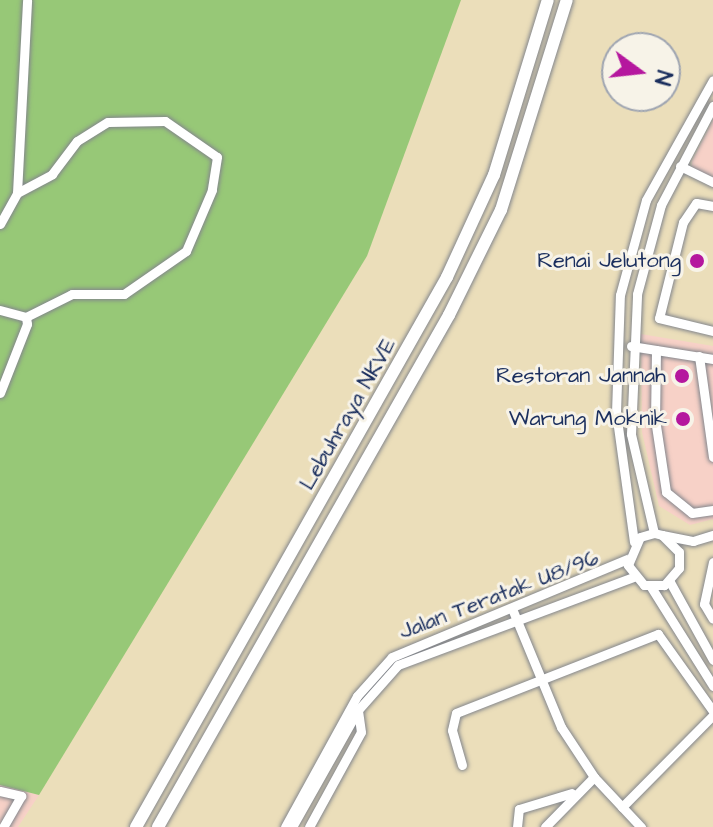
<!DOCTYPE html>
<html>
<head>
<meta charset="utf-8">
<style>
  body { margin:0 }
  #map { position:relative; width:713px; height:827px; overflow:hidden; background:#ebdeba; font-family:"Architects Daughter",sans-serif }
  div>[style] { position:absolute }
  .built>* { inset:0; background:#f7d1c7 }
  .green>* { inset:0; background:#97c877 }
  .roads { filter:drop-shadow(0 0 2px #83868c) drop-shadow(0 0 2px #83868c) }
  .minor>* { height:9px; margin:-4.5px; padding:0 4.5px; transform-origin:4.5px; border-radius:4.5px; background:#fff }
  .highway>* { height:12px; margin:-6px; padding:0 6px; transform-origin:6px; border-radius:6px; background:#fff }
  .dots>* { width:22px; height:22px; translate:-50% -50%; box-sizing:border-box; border:4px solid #f7f3e8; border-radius:50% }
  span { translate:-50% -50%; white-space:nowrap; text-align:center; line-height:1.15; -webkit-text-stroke:6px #f7f3e8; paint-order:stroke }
  .poi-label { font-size:22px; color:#1b2f5e }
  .right { translate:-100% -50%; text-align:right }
  .street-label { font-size:22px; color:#1b2f5e }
  .north { position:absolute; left:601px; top:32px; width:80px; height:80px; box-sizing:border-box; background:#f7f3e8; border:2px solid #9fa5b1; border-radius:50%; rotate:105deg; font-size:22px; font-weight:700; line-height:32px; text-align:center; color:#1b2f5e }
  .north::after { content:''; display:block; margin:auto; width:28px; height:36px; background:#b5179e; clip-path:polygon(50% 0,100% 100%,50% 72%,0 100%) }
</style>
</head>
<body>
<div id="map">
  <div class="built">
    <i style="clip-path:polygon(713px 120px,713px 178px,692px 169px,692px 161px)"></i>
    <i style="clip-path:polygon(641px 334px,713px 346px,713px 519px,690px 525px,659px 506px,642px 432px)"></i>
    <i style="clip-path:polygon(0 785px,39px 795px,18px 827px,0 827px)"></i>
  </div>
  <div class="green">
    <i style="clip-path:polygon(0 0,461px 0,367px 256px,39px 795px,0 785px)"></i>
  </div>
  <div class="roads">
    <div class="minor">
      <i style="left:680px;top:166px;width:37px;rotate:26deg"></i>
      <i style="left:17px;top:193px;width:40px;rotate:-28deg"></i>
      <i style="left:52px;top:174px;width:41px;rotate:-52.9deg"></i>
      <i style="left:77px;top:141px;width:36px;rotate:-32deg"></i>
      <i style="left:108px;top:122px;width:57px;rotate:-1deg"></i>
      <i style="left:165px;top:121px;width:63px;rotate:34.7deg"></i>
      <i style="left:217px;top:157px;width:33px;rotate:99deg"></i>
      <i style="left:212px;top:190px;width:66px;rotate:113.1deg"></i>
      <i style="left:186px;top:251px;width:75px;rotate:145.3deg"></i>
      <i style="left:124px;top:294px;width:52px;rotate:180deg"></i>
      <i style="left:72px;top:294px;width:51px;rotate:153.4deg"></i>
      <i style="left:713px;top:206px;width:17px;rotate:-170deg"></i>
      <i style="left:696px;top:203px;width:23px;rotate:124deg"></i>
      <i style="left:683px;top:222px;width:99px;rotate:104deg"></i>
      <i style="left:659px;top:318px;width:56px;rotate:13.5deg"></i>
      <i style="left:0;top:224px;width:35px;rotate:-61deg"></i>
      <i style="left:17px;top:193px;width:193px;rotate:-87deg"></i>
      <i style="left:0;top:310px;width:27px;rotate:15deg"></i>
      <i style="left:26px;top:317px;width:7px;rotate:82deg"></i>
      <i style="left:27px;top:324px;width:74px;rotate:111.4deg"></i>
      <i style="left:631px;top:346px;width:83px;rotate:9deg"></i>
      <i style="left:656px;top:350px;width:69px;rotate:90.8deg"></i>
      <i style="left:655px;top:419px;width:74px;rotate:81.4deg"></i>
      <i style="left:666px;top:492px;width:33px;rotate:39deg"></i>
      <i style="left:692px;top:513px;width:21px;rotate:-8deg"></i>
      <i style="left:699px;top:356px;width:102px;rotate:82.1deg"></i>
      <i style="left:654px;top:533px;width:102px;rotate:-103.1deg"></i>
      <i style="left:631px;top:434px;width:140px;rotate:-87.5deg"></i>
      <i style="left:637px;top:294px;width:92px;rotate:-74.9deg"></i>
      <i style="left:661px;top:205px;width:112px;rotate:-62.3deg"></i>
      <i style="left:662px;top:535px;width:24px;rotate:45deg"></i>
      <i style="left:679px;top:552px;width:16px;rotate:90deg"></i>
      <i style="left:679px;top:568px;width:23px;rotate:131deg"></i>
      <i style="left:664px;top:585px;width:20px;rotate:180deg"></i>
      <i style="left:644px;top:585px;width:26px;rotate:-129deg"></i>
      <i style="left:628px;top:565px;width:30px;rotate:-67deg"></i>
      <i style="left:640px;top:537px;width:15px;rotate:-16deg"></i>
      <i style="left:654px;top:533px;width:8px;rotate:14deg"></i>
      <i style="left:662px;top:535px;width:32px;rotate:11deg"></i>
      <i style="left:693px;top:541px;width:21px;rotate:-17deg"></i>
      <i style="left:634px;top:542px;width:130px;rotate:-97.9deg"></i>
      <i style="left:616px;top:413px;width:118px;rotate:-88.1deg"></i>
      <i style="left:620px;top:295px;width:98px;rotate:-74.7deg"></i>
      <i style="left:646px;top:200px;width:137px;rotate:-60.8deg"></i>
      <i style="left:713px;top:562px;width:43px;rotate:102.1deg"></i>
      <i style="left:704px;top:604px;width:17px;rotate:59deg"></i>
      <i style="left:670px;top:582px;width:89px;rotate:61.1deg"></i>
      <i style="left:651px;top:587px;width:117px;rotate:57.9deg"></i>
      <i style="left:513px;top:611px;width:126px;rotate:67.5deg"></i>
      <i style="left:561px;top:727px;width:60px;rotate:56.6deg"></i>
      <i style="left:594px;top:777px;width:69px;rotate:46.8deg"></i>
      <i style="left:462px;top:765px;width:36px;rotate:-106deg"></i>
      <i style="left:452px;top:730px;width:17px;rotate:-77deg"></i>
      <i style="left:456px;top:713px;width:217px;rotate:-21.4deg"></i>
      <i style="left:658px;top:634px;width:95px;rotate:54.5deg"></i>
      <i style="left:0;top:791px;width:22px;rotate:13deg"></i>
      <i style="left:21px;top:796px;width:36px;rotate:120deg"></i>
      <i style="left:622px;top:807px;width:129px;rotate:-45.3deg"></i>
      <i style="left:285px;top:827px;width:149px;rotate:-61.2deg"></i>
      <i style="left:357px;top:696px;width:52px;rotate:-48.1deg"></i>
      <i style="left:392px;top:657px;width:255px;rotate:-22.6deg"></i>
      <i style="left:292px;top:827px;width:134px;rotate:-60.6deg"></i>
      <i style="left:358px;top:710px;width:60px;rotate:-48.4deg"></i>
      <i style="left:398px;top:665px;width:251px;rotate:-20.5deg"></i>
      <i style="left:309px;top:827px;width:108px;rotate:-61.3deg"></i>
      <i style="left:361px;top:732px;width:22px;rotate:-98deg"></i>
      <i style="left:517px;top:827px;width:18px;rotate:-84deg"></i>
      <i style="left:519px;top:809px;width:55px;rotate:-16.8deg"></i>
      <i style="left:545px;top:827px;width:70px;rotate:-45.6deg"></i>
    </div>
    <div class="highway">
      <i style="left:136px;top:827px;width:632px;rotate:-60.51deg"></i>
      <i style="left:447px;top:277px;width:112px;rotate:-65.3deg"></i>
      <i style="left:494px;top:175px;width:183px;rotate:-72.9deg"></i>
      <i style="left:158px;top:827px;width:589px;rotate:-60.39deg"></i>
      <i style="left:449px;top:315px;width:117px;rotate:-63.7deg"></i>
      <i style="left:501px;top:210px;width:220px;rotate:-72.6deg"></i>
    </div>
  </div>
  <div class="dots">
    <i style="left:697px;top:261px;background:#b5179e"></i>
    <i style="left:682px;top:376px;background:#b5179e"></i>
    <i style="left:683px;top:419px;background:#b5179e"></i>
  </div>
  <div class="poi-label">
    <span class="right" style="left:681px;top:261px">Renai Jelutong</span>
    <span class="right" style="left:666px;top:376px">Restoran Jannah</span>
    <span class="right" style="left:667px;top:419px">Warung Moknik</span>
  </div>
  <div class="street-label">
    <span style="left:348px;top:414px;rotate:-60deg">Lebuhraya NKVE</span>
    <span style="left:499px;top:595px;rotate:-21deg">Jalan Teratak U8/96</span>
  </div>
  <div class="north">N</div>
</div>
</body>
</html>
